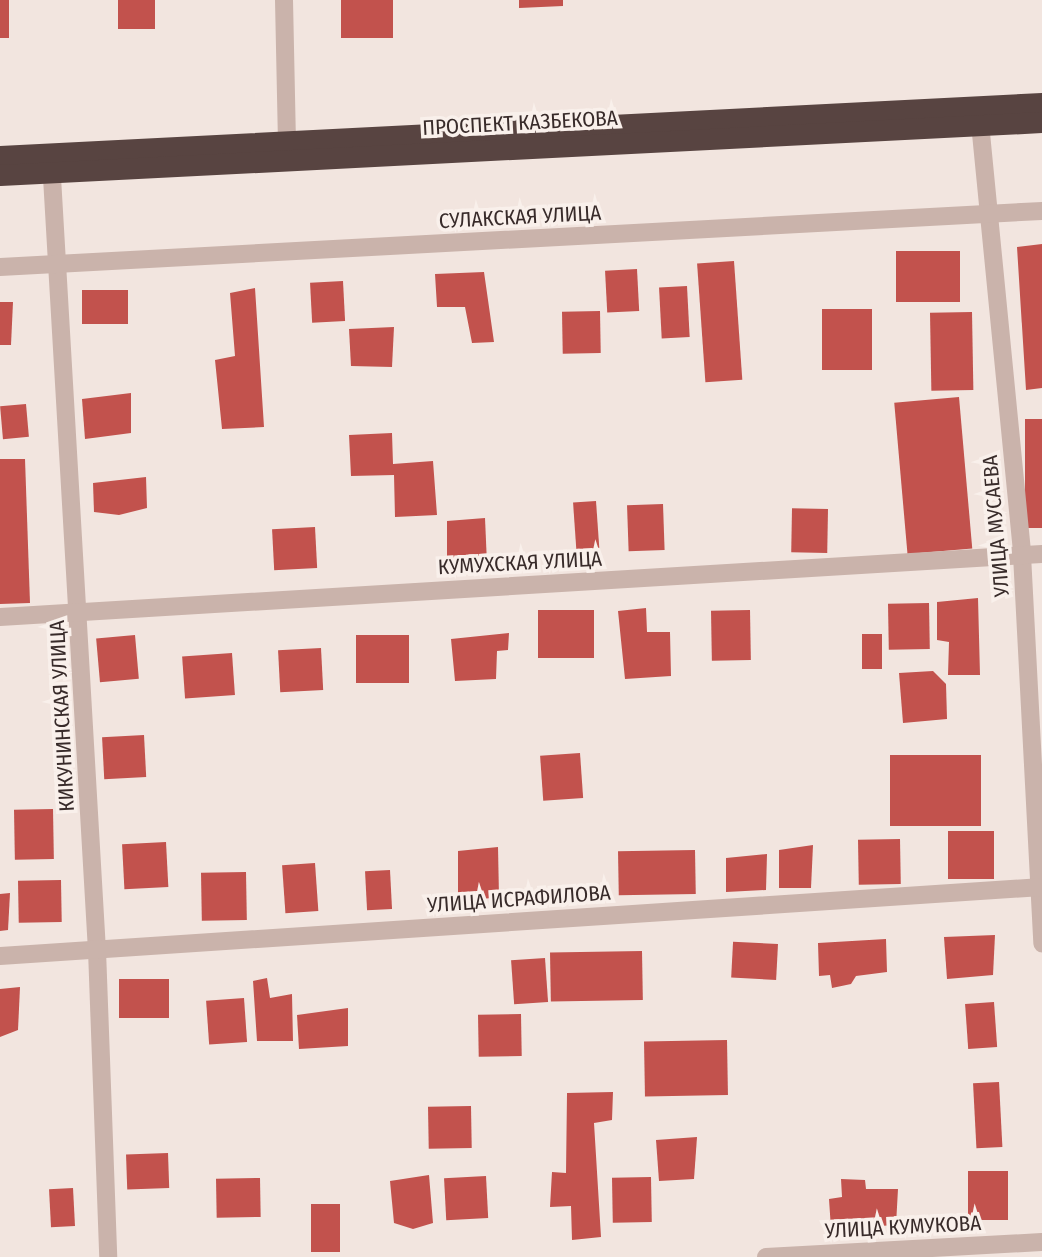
<!DOCTYPE html>
<html>
<head>
<meta charset="utf-8">
<style>
  body { margin:0 }
  #map { position:relative; width:1042px; height:1257px; overflow:hidden; background:#f2e5df; font-family:"Fira Sans Condensed",sans-serif }
  div>[style] { position:absolute }
  .building>* { inset:0; background:#c2524d; transform-origin:0 0 }
  .minor>* { height:18px; margin:-9px; padding:0 9px; transform-origin:9px; border-radius:9px; background:#cab3ab }
  .highway>* { height:21px; margin:-10.5px; padding:0 10.5px; transform-origin:10.5px; border-radius:10.5px; background:#584441 }
  span { translate:-50% -50%; white-space:nowrap; text-align:center; line-height:1.15; -webkit-text-stroke:7px #f9f0eb; paint-order:stroke }
  .street-label { font-size:21px; color:#382b2a }
</style>
</head>
<body>
<div id="map">
  <div class="building">
    <i style="left:0;top:0;width:9px;height:38px"></i>
    <i style="left:118px;top:0;width:37px;height:29px"></i>
    <i style="left:341px;top:0;width:52px;height:38px"></i>
    <i style="clip-path:polygon(519px 0,563px 0,563px 6px,519px 8px)"></i>
    <i style="clip-path:polygon(1042px 244px,1042px 388px,1026px 390px,1017px 247px)"></i>
    <i style="left:960px;top:251px;width:51px;height:64px;rotate:90deg"></i>
    <i style="left:734px;top:261px;width:119px;height:37px;rotate:86deg"></i>
    <i style="left:637px;top:269px;width:42px;height:32px;rotate:87deg"></i>
    <i style="clip-path:polygon(484px 272px,494px 342px,472px 343px,465px 307px,437px 307px,435px 274px)"></i>
    <i style="left:343px;top:281px;width:40px;height:33px;rotate:87deg"></i>
    <i style="left:687px;top:286px;width:51px;height:28px;rotate:87deg"></i>
    <i style="clip-path:polygon(255px 288px,264px 427px,222px 429px,215px 360px,235px 356px,230px 293px)"></i>
    <i style="left:128px;top:290px;width:34px;height:46px;rotate:90deg"></i>
    <i style="clip-path:polygon(0 302px,13px 302px,11px 345px,0 345px)"></i>
    <i style="left:822px;top:309px;width:50px;height:61px"></i>
    <i style="left:600px;top:311px;width:42px;height:38px;rotate:89deg"></i>
    <i style="left:972px;top:312px;width:78px;height:42px;rotate:89deg"></i>
    <i style="clip-path:polygon(394px 327px,392px 367px,351px 366px,349px 329px)"></i>
    <i style="clip-path:polygon(131px 393px,131px 433px,85px 439px,82px 399px)"></i>
    <i style="left:959px;top:397px;width:152px;height:65px;rotate:85deg"></i>
    <i style="left:26px;top:404px;width:33px;height:26px;rotate:85deg"></i>
    <i style="left:1042px;top:419px;width:109px;height:17px;rotate:90deg"></i>
    <i style="clip-path:polygon(392px 433px,393px 464px,433px 461px,437px 515px,395px 517px,394px 475px,351px 476px,349px 435px)"></i>
    <i style="clip-path:polygon(0 459px,25px 459px,30px 603px,0 604px)"></i>
    <i style="clip-path:polygon(146px 477px,147px 508px,119px 515px,94px 512px,93px 483px)"></i>
    <i style="left:596px;top:501px;width:55px;height:23px;rotate:86deg"></i>
    <i style="left:663px;top:504px;width:46px;height:36px;rotate:88deg"></i>
    <i style="left:828px;top:509px;width:44px;height:36px;rotate:91deg"></i>
    <i style="clip-path:polygon(485px 518px,487px 564px,447px 561px,447px 521px)"></i>
    <i style="left:315px;top:527px;width:41px;height:43px;rotate:87deg"></i>
    <i style="clip-path:polygon(978px 598px,980px 675px,948px 675px,949px 642px,937px 640px,937px 602px)"></i>
    <i style="left:929px;top:603px;width:46px;height:41px;rotate:89deg"></i>
    <i style="clip-path:polygon(646px 608px,647px 632px,670px 632px,671px 676px,625px 679px,618px 611px)"></i>
    <i style="left:594px;top:610px;width:48px;height:56px;rotate:90deg"></i>
    <i style="left:750px;top:610px;width:50px;height:39px;rotate:89deg"></i>
    <i style="clip-path:polygon(509px 633px,508px 650px,497px 651px,496px 679px,455px 681px,451px 639px)"></i>
    <i style="left:862px;top:634px;width:20px;height:35px"></i>
    <i style="left:135px;top:635px;width:44px;height:39px;rotate:85deg"></i>
    <i style="left:409px;top:635px;width:48px;height:53px;rotate:90deg"></i>
    <i style="left:321px;top:648px;width:42px;height:43px;rotate:87deg"></i>
    <i style="left:232px;top:653px;width:42px;height:50px;rotate:86deg"></i>
    <i style="clip-path:polygon(933px 671px,946px 684px,947px 719px,903px 723px,899px 673px)"></i>
    <i style="left:144px;top:735px;width:42px;height:42px;rotate:87deg"></i>
    <i style="left:580px;top:753px;width:45px;height:40px;rotate:86deg"></i>
    <i style="left:981px;top:755px;width:71px;height:91px;rotate:90deg"></i>
    <i style="left:53px;top:809px;width:50px;height:39px;rotate:89deg"></i>
    <i style="left:994px;top:831px;width:48px;height:46px;rotate:90deg"></i>
    <i style="left:900px;top:839px;width:45px;height:42px;rotate:89deg"></i>
    <i style="left:166px;top:842px;width:45px;height:44px;rotate:87deg"></i>
    <i style="clip-path:polygon(813px 845px,811px 888px,779px 888px,779px 850px)"></i>
    <i style="clip-path:polygon(498px 847px,499px 897px,458px 902px,458px 851px)"></i>
    <i style="left:695px;top:850px;width:44px;height:77px;rotate:89deg"></i>
    <i style="clip-path:polygon(767px 854px,766px 890px,726px 892px,726px 858px)"></i>
    <i style="left:315px;top:863px;width:48px;height:33px;rotate:86deg"></i>
    <i style="left:390px;top:870px;width:39px;height:25px;rotate:87deg"></i>
    <i style="left:246px;top:872px;width:48px;height:45px;rotate:89deg"></i>
    <i style="left:61px;top:880px;width:42px;height:43px;rotate:89deg"></i>
    <i style="clip-path:polygon(10px 893px,8px 930px,0 931px,0 894px)"></i>
    <i style="clip-path:polygon(995px 935px,993px 975px,947px 979px,944px 937px)"></i>
    <i style="clip-path:polygon(886px 939px,887px 972px,856px 976px,851px 984px,832px 988px,830px 975px,819px 976px,818px 943px)"></i>
    <i style="left:778px;top:944px;width:36px;height:45px;rotate:93deg"></i>
    <i style="left:642px;top:951px;width:49px;height:92px;rotate:89deg"></i>
    <i style="left:545px;top:958px;width:44px;height:34px;rotate:86deg"></i>
    <i style="clip-path:polygon(267px 978px,270px 998px,292px 994px,293px 1041px,257px 1041px,253px 981px)"></i>
    <i style="left:169px;top:979px;width:39px;height:50px;rotate:90deg"></i>
    <i style="clip-path:polygon(20px 987px,18px 1030px,0 1037px,0 989px)"></i>
    <i style="left:244px;top:998px;width:44px;height:38px;rotate:86deg"></i>
    <i style="left:994px;top:1002px;width:45px;height:29px;rotate:86deg"></i>
    <i style="clip-path:polygon(348px 1008px,348px 1046px,299px 1049px,297px 1015px)"></i>
    <i style="left:521px;top:1014px;width:42px;height:43px;rotate:89deg"></i>
    <i style="left:727px;top:1040px;width:55px;height:83px;rotate:89deg"></i>
    <i style="left:999px;top:1082px;width:65px;height:26px;rotate:87deg"></i>
    <i style="clip-path:polygon(613px 1092px,612px 1120px,594px 1123px,601px 1237px,572px 1240px,571px 1206px,550px 1207px,552px 1172px,566px 1173px,567px 1093px)"></i>
    <i style="left:471px;top:1106px;width:42px;height:43px;rotate:89deg"></i>
    <i style="clip-path:polygon(697px 1137px,694px 1179px,659px 1181px,656px 1140px)"></i>
    <i style="left:168px;top:1153px;width:35px;height:42px;rotate:88deg"></i>
    <i style="left:968px;top:1171px;width:40px;height:49px"></i>
    <i style="clip-path:polygon(429px 1175px,433px 1223px,413px 1229px,394px 1223px,390px 1181px)"></i>
    <i style="left:486px;top:1176px;width:42px;height:42px;rotate:87deg"></i>
    <i style="left:651px;top:1177px;width:45px;height:39px;rotate:89deg"></i>
    <i style="left:260px;top:1178px;width:39px;height:44px;rotate:89deg"></i>
    <i style="clip-path:polygon(841px 1179px,865px 1180px,866px 1189px,898px 1189px,896px 1225px,831px 1229px,829px 1199px,842px 1197px)"></i>
    <i style="left:73px;top:1188px;width:38px;height:24px;rotate:87deg"></i>
    <i style="left:311px;top:1204px;width:29px;height:48px"></i>
  </div>
  <div class="minor">
    <i style="left:284px;top:0;width:139px;rotate:88.8deg"></i>
    <i style="left:979px;top:113px;width:444px;rotate:84.4deg"></i>
    <i style="left:1022px;top:555px;width:389px;rotate:87deg"></i>
    <i style="left:51px;top:160px;width:791px;rotate:86.67deg"></i>
    <i style="left:97px;top:950px;width:307px;rotate:87.9deg"></i>
    <i style="left:0;top:267px;width:1044px;rotate:-3.08deg"></i>
    <i style="left:0;top:617px;width:1044px;rotate:-3.46deg"></i>
    <i style="left:0;top:956px;width:1044px;rotate:-3.79deg"></i>
    <i style="left:766px;top:1257px;width:276px;rotate:-3.1deg"></i>
  </div>
  <div class="highway">
    <i style="left:0;top:156px;width:1043px;rotate:-2.91deg"></i>
    <i style="left:0;top:175px;width:1043px;rotate:-2.91deg"></i>
  </div>
  <div class="street-label">
    <span style="left:520px;top:123px;rotate:-3deg">ПРОСПЕКТ КАЗБЕКОВА</span>
    <span style="left:520px;top:217px;rotate:-3deg">СУЛАКСКАЯ УЛИЦА</span>
    <span style="left:996px;top:526px;rotate:-95deg">УЛИЦА МУСАЕВА</span>
    <span style="left:520px;top:563px;rotate:-3deg">КУМУХСКАЯ УЛИЦА</span>
    <span style="left:62px;top:716px;rotate:-93deg">КИКУНИНСКАЯ УЛИЦА</span>
    <span style="left:519px;top:899px;rotate:-4deg">УЛИЦА ИСРАФИЛОВА</span>
    <span style="left:903px;top:1227px;rotate:-3deg">УЛИЦА КУМУКОВА</span>
  </div>
</div>
</body>
</html>
